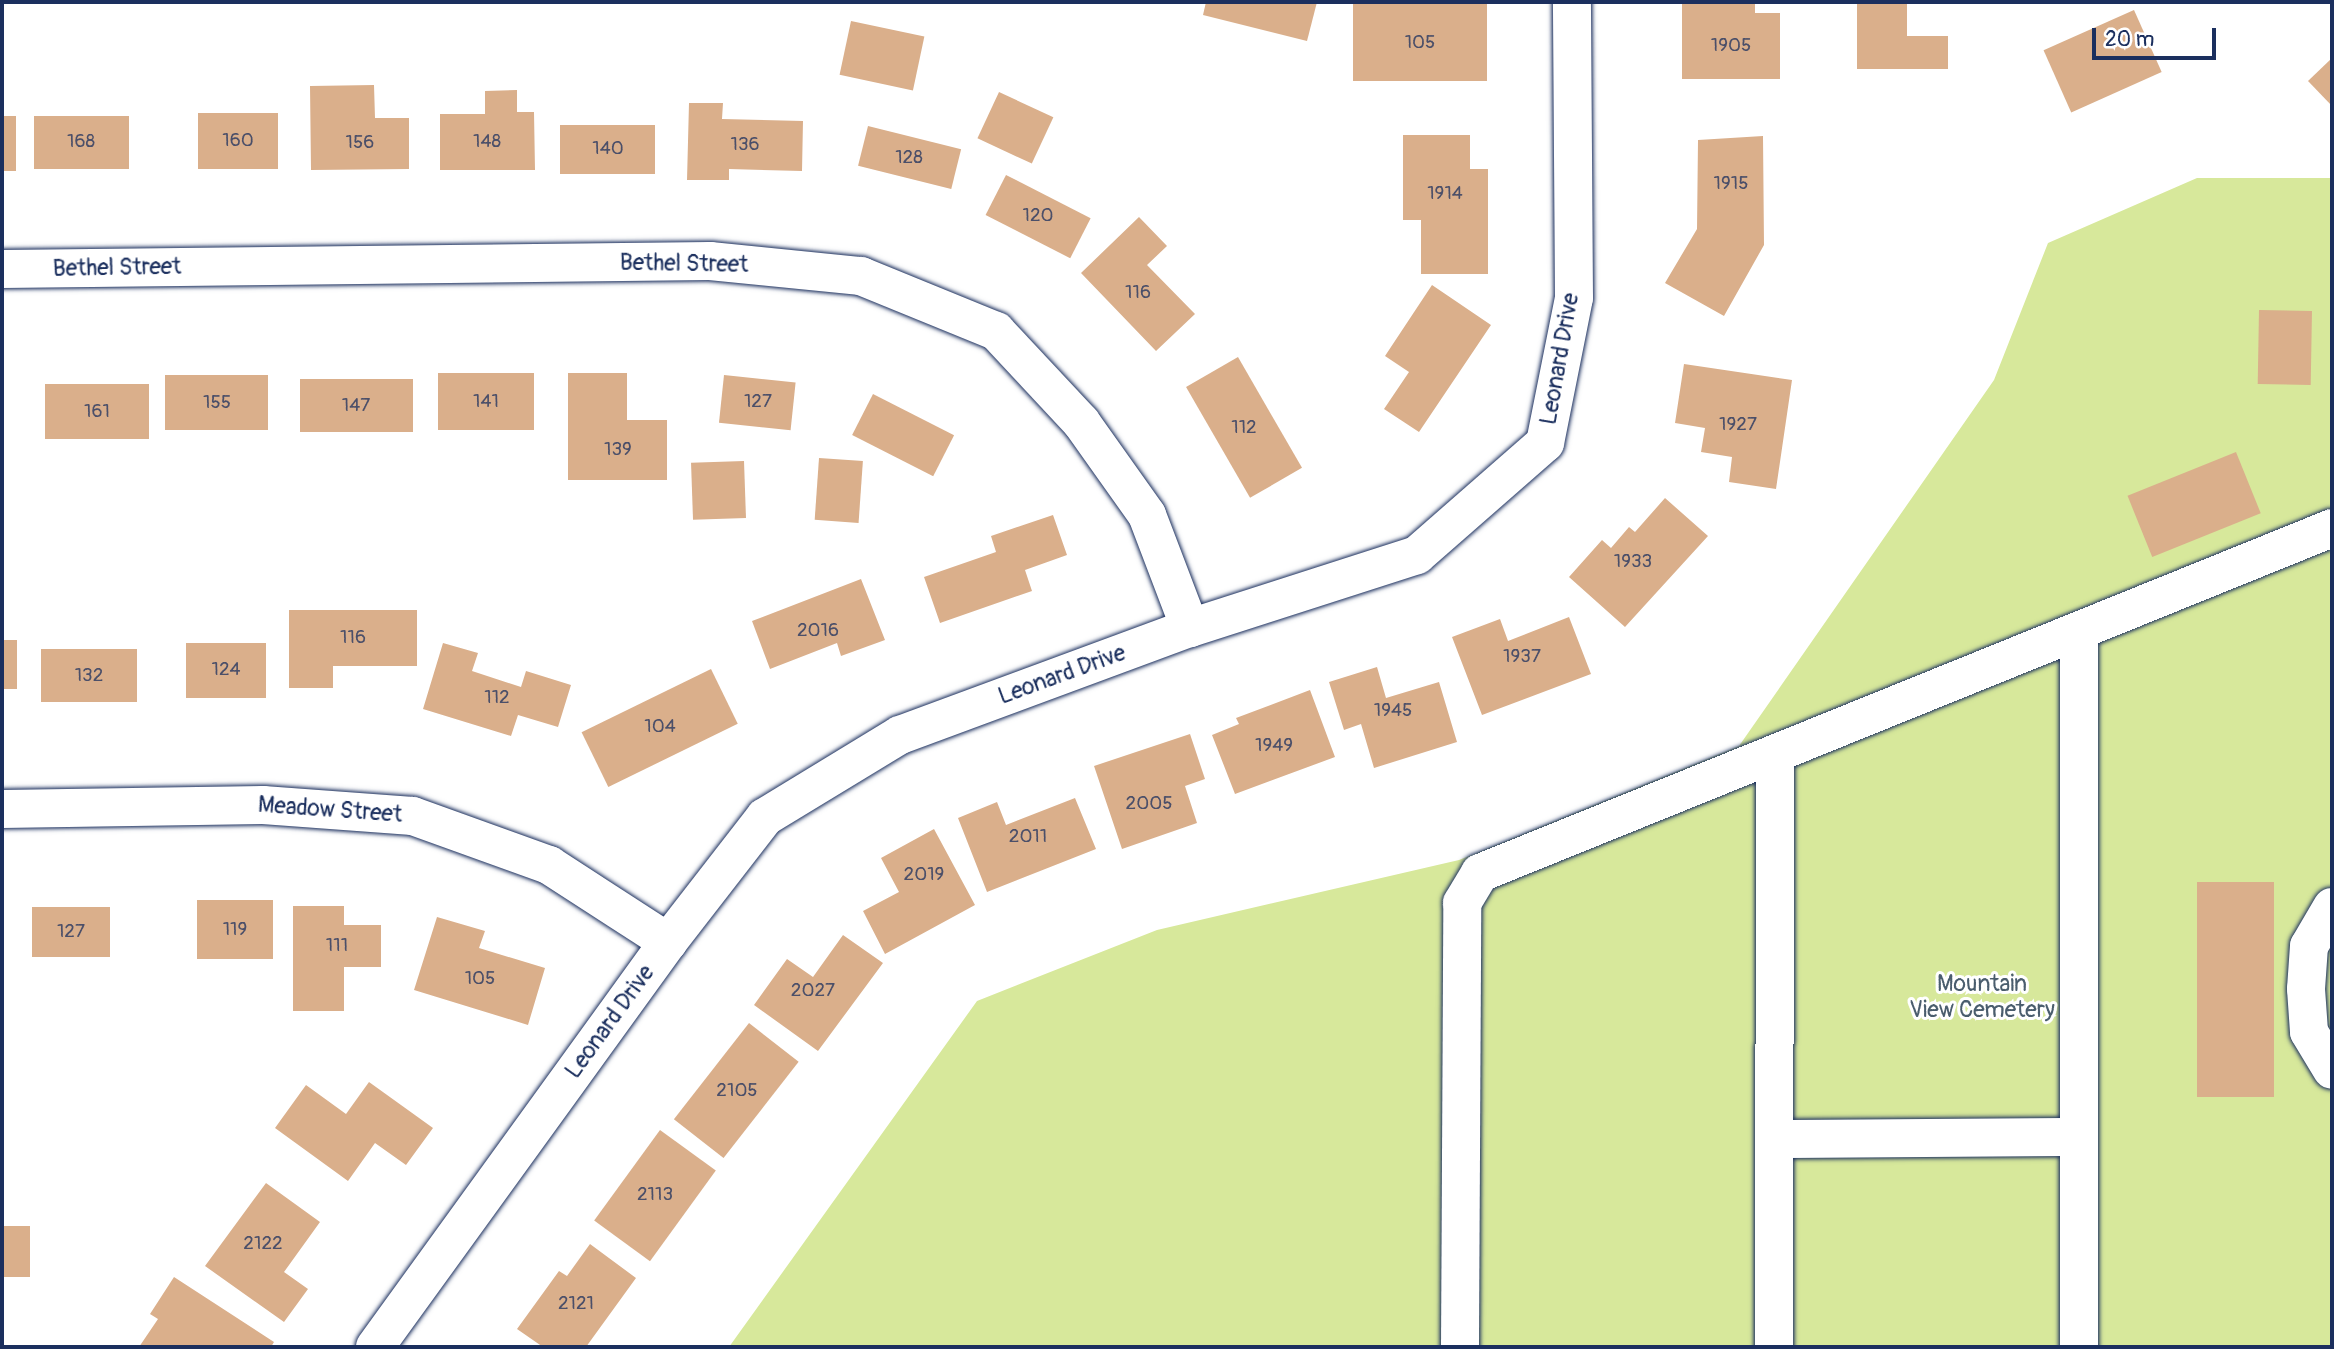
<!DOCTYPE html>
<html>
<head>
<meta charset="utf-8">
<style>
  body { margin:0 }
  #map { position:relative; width:2334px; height:1349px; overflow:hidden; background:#fff; font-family:Pangolin,sans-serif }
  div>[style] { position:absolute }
  .green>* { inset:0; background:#d7e89b }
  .building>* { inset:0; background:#daaf8b; transform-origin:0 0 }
  .roads { filter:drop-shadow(0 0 2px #1b2f5e) drop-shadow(0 0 2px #1b2f5e) }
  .minor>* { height:38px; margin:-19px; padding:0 19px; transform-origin:19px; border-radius:19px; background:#fff }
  span { translate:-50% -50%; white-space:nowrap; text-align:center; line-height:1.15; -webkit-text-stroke:6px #fff; paint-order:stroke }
  .number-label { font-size:19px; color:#4b4f69 }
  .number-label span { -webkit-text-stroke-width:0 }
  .street-label { font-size:23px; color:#1b2f5e }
  .park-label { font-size:23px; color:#4a5d6d }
  .frame { position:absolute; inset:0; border:4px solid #1b2f5e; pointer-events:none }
  .scale { position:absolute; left:2092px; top:28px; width:124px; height:32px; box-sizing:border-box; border:4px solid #1b2f5e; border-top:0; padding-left:9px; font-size:21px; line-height:24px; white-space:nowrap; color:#1b2f5e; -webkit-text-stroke:5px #fff; paint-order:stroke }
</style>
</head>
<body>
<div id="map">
  <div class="green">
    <i style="clip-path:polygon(2197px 178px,2332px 178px,2332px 1347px,729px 1347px,977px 1001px,1157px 930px,1459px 860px,1739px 746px,1994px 380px,2048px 243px)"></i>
  </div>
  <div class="building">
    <i style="clip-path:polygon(1206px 2px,1317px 2px,1307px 41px,1203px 15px)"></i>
    <i style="clip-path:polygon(1682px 2px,1755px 2px,1755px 13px,1780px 13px,1780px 79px,1682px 79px)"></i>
    <i style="clip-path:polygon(1857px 2px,1907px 2px,1907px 36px,1948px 36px,1948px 69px,1857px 69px)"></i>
    <i style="left:1353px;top:4px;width:134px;height:77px"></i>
    <i style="left:2134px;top:10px;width:68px;height:99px;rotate:66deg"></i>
    <i style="left:851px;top:21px;width:75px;height:55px;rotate:12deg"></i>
    <i style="clip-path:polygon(2332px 58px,2332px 106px,2308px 81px)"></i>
    <i style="clip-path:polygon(374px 85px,375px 118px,409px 118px,409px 169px,311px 170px,310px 86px)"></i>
    <i style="clip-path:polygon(517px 90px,517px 112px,534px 112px,535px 170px,440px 170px,440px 114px,485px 114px,485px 91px)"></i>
    <i style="left:999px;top:92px;width:60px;height:51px;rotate:25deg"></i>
    <i style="clip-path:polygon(689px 103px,723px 103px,722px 119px,803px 121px,802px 171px,729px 169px,729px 180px,687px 180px)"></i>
    <i style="left:278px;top:113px;width:56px;height:80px;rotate:90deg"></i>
    <i style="left:2px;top:116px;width:14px;height:55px"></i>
    <i style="left:34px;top:116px;width:95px;height:53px"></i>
    <i style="left:560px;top:125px;width:95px;height:49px"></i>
    <i style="left:868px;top:126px;width:96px;height:41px;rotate:14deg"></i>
    <i style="clip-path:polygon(1403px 135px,1470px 135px,1470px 169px,1488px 169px,1488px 274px,1421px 274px,1421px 220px,1403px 220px)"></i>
    <i style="clip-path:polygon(1763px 136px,1764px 245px,1724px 316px,1665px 283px,1697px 229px,1698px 140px)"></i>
    <i style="left:1006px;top:175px;width:95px;height:45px;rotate:27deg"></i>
    <i style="clip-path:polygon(1139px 217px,1167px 246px,1147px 265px,1195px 314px,1156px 351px,1081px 273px)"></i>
    <i style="clip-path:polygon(1432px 285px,1491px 325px,1419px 432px,1384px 409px,1409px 372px,1385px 356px)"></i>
    <i style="left:2259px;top:310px;width:53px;height:74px;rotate:1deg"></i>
    <i style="left:1238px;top:357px;width:128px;height:60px;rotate:60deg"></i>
    <i style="clip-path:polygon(1684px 364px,1792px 380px,1776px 489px,1729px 482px,1732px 457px,1701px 452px,1705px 428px,1675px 423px)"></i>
    <i style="left:438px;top:373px;width:96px;height:57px"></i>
    <i style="clip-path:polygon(568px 373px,627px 373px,627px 420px,667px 420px,667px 480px,568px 480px)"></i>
    <i style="left:165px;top:375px;width:103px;height:55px"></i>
    <i style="left:724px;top:375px;width:72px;height:48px;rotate:6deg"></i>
    <i style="left:300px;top:379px;width:113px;height:53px"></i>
    <i style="left:45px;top:384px;width:104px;height:55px"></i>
    <i style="left:873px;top:394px;width:91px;height:46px;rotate:27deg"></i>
    <i style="left:2236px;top:452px;width:66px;height:117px;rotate:68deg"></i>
    <i style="left:819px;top:458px;width:44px;height:62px;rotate:4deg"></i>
    <i style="left:744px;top:461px;width:57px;height:53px;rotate:88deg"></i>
    <i style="clip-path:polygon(1665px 498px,1708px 536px,1625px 627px,1569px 577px,1602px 540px,1611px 548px,1629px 527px,1635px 532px)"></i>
    <i style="clip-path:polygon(1053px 515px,1067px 555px,1025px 570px,1032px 591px,940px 623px,924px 577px,996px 552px,991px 536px)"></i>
    <i style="clip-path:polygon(861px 579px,885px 640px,841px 656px,837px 643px,770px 669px,752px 621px)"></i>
    <i style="clip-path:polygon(289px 610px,417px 610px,417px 666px,333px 666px,333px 688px,289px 688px)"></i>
    <i style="clip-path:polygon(1569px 617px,1591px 674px,1482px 715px,1452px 637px,1500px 619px,1508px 641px)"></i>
    <i style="left:2px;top:640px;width:15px;height:49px"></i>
    <i style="left:186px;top:643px;width:80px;height:55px"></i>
    <i style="clip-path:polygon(443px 643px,478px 653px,472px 671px,521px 687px,526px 671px,571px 685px,558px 727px,518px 715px,511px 736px,423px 709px)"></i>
    <i style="left:41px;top:649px;width:96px;height:53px"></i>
    <i style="clip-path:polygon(1377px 667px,1386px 698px,1439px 682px,1457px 742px,1374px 768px,1361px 724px,1344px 730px,1329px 682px)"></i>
    <i style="left:711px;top:669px;width:61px;height:144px;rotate:64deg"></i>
    <i style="clip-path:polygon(1310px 690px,1335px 757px,1235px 794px,1212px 735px,1239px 724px,1236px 718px)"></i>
    <i style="clip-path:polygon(1190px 734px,1205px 779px,1185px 786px,1197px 823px,1122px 849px,1094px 766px)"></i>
    <i style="clip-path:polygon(1075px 798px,1096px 849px,987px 892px,958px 818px,997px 802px,1006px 825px)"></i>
    <i style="clip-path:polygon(934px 829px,975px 905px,885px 954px,863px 911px,899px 892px,881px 858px)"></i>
    <i style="left:2274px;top:882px;width:215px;height:77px;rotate:90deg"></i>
    <i style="left:197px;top:900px;width:76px;height:59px"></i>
    <i style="clip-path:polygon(293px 906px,344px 906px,344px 925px,381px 925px,381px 967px,344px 967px,344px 1011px,293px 1011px)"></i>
    <i style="left:32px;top:907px;width:78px;height:50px"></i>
    <i style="clip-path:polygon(437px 917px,485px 931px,479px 948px,545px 968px,528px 1025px,414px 990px)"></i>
    <i style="clip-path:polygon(843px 935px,883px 963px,818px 1051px,754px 1005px,787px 959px,813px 977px)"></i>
    <i style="left:749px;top:1023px;width:63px;height:122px;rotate:38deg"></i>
    <i style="clip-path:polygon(369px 1082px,433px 1128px,406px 1165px,375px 1143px,348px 1181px,275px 1128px,306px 1085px,346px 1114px)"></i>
    <i style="left:660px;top:1130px;width:69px;height:112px;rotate:36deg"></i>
    <i style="clip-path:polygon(266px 1183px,320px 1222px,284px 1272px,308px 1289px,284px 1322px,205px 1266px)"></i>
    <i style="left:2px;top:1226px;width:28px;height:51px"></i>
    <i style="clip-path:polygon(590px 1244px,636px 1278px,586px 1347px,543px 1347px,517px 1329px,559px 1271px,567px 1276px)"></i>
    <i style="clip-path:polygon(174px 1277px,274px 1342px,271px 1347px,139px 1347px,158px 1319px,150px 1314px)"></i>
  </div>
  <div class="roads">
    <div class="minor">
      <i style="left:2px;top:269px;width:708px;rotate:-0.65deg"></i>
      <i style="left:710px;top:261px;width:152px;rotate:5.7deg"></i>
      <i style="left:861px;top:276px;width:146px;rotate:22.2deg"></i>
      <i style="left:996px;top:331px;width:125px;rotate:47deg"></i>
      <i style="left:1081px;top:422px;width:114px;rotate:54.6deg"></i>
      <i style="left:1147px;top:515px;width:121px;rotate:69.2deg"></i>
      <i style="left:2079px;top:631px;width:716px;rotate:90deg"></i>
      <i style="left:2px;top:809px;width:261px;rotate:-0.9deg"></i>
      <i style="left:263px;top:805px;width:150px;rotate:4.2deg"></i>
      <i style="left:413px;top:816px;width:145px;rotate:19.8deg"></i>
      <i style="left:549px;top:865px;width:142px;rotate:32.9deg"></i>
      <i style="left:2332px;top:907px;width:45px;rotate:120.5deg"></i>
      <i style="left:2309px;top:946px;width:43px;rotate:94deg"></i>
      <i style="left:2306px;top:989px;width:43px;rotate:86deg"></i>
      <i style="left:2309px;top:1032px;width:44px;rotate:58.8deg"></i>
      <i style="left:1774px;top:1139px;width:305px;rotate:-0.4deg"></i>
      <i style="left:375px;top:1347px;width:500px;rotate:-54.1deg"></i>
      <i style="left:668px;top:942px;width:158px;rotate:-52.2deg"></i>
      <i style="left:765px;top:817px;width:158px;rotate:-31.3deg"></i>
      <i style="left:900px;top:735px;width:309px;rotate:-20.3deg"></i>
      <i style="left:1190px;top:628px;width:238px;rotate:-17.8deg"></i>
      <i style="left:1417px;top:555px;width:170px;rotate:-41.2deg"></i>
      <i style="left:1545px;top:443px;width:148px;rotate:-78.7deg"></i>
      <i style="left:1574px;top:298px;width:296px;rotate:-90.4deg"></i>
      <i style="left:1460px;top:1347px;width:444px;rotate:-89.7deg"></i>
      <i style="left:1462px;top:903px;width:35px;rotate:-59deg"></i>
      <i style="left:1480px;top:873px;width:919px;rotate:-22.04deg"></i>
      <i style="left:1774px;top:1347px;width:593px;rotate:-89.9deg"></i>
    </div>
  </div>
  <div class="number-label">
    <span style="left:1420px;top:43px">105</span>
    <span style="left:1731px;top:46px">1905</span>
    <span style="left:238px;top:141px">160</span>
    <span style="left:81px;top:142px">168</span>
    <span style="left:487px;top:142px">148</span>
    <span style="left:360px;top:143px">156</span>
    <span style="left:745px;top:145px">136</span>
    <span style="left:608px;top:149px">140</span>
    <span style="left:909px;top:158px">128</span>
    <span style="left:1731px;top:184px">1915</span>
    <span style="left:1445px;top:194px">1914</span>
    <span style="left:1038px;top:216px">120</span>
    <span style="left:1138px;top:293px">116</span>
    <span style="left:486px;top:402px">141</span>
    <span style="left:758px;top:402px">127</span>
    <span style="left:217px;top:403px">155</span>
    <span style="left:356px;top:406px">147</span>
    <span style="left:97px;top:412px">161</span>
    <span style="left:1738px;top:425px">1927</span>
    <span style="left:1244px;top:428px">112</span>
    <span style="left:618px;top:450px">139</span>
    <span style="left:1633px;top:562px">1933</span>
    <span style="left:818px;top:631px">2016</span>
    <span style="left:353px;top:638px">116</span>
    <span style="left:1522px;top:657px">1937</span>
    <span style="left:226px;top:670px">124</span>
    <span style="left:89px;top:676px">132</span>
    <span style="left:497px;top:698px">112</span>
    <span style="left:1393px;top:711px">1945</span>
    <span style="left:660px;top:727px">104</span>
    <span style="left:1274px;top:746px">1949</span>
    <span style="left:1149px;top:804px">2005</span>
    <span style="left:1028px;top:837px">2011</span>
    <span style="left:924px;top:875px">2019</span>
    <span style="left:235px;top:930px">119</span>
    <span style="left:71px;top:932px">127</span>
    <span style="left:337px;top:946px">111</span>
    <span style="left:480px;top:979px">105</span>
    <span style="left:813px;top:991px">2027</span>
    <span style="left:737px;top:1091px">2105</span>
    <span style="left:655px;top:1195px">2113</span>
    <span style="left:263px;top:1244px">2122</span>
    <span style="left:576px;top:1304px">2121</span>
  </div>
  <div class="street-label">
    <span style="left:684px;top:264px;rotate:1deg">Bethel Street</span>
    <span style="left:117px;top:268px;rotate:-1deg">Bethel Street</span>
    <span style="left:1560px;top:359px;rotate:-80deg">Leonard Drive</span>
    <span style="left:1062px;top:675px;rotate:-20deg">Leonard Drive</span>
    <span style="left:330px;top:810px;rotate:4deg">Meadow Street</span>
    <span style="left:610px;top:1022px;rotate:-54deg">Leonard Drive</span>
  </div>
  <div class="park-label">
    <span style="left:1982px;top:997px">Mountain<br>View Cemetery</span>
  </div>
  <div class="frame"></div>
  <div class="scale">20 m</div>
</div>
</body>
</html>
